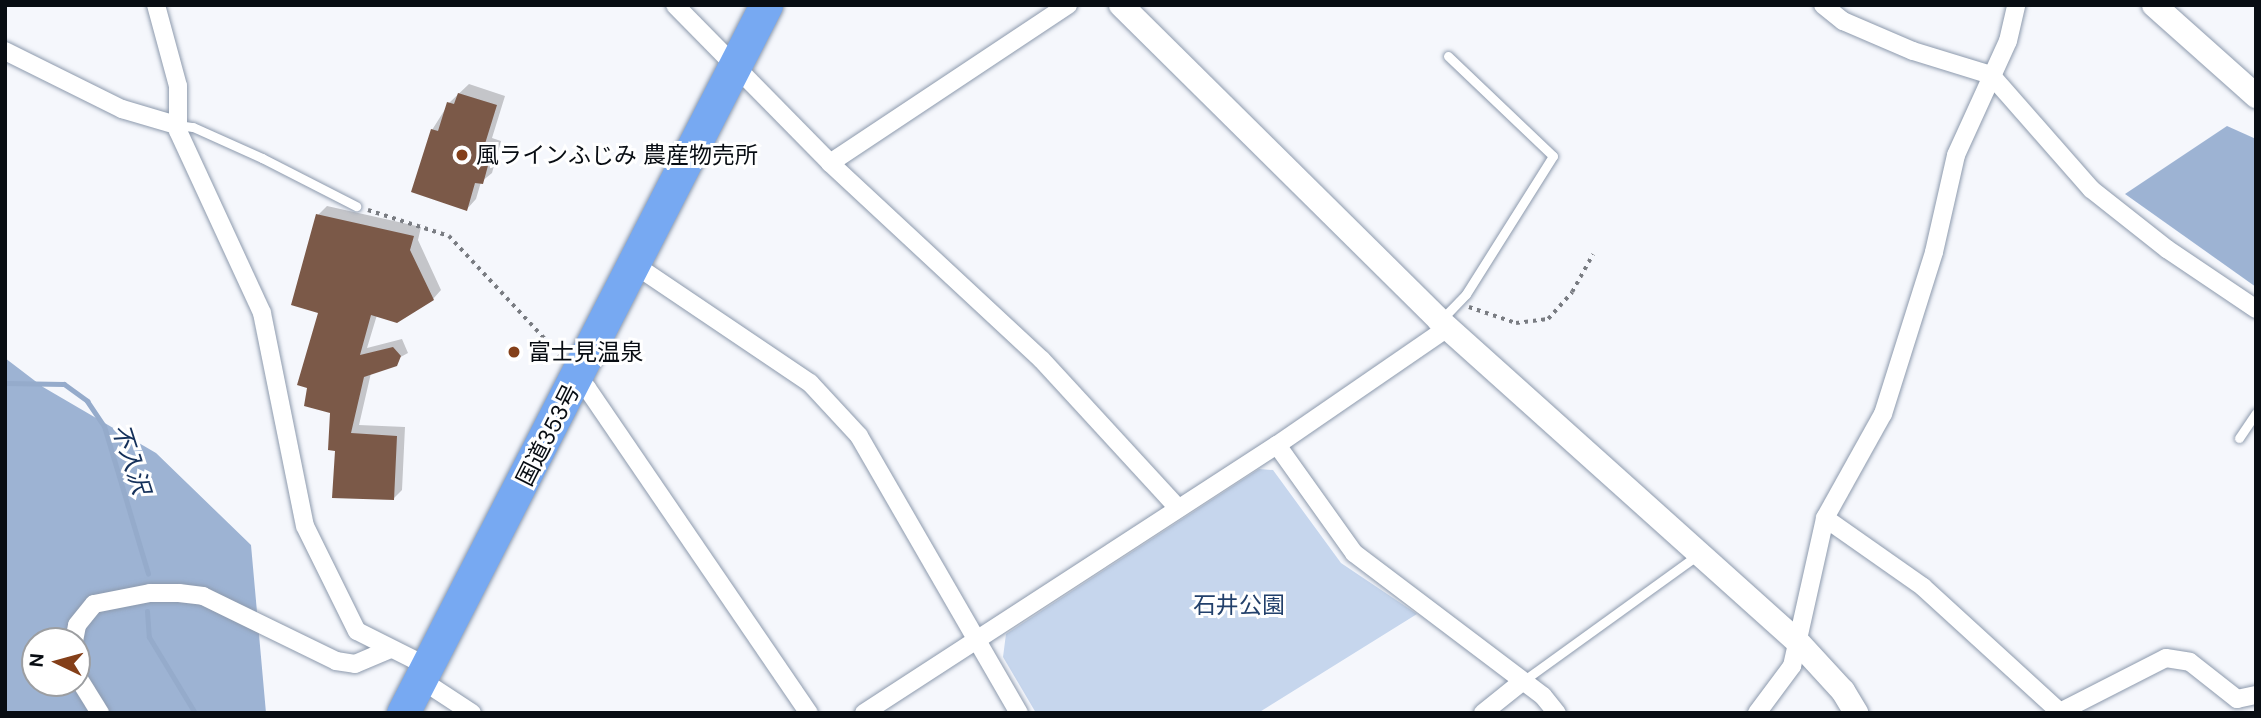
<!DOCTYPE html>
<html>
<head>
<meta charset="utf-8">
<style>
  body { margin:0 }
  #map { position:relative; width:2261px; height:718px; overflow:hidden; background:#f5f7fc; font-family:"DM Sans","Noto Sans JP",sans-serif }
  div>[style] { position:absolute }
  .green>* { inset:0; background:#c6d6ed }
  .forest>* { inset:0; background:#9db3d3 }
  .shadow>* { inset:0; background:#0003 }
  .stream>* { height:5px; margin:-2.5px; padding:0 2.5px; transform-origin:2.5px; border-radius:2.5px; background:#95abcb }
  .building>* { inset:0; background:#7b5948 }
  .path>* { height:3.5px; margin-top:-1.75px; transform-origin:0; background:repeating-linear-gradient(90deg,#797c82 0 3.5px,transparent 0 8.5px) }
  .roads { filter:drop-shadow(0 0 2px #8d9aad) drop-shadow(0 0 2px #8d9aad) }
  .lane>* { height:9px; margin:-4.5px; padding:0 4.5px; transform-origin:4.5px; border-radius:4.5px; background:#fff }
  .street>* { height:18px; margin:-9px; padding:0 9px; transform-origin:9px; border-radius:9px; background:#fff }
  .secondary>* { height:24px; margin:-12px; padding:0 12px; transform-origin:12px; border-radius:12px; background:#fff }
  .highway>* { height:33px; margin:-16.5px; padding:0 16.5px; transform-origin:16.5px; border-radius:16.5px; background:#77a9f2 }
  .dots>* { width:19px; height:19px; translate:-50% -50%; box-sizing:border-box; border:4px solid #fff; border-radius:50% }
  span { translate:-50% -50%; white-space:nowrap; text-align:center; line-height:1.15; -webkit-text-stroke:6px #fff; paint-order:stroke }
  .poi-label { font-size:23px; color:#080d13 }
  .left { translate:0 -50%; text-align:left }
  .street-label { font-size:23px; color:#080d13 }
  .park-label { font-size:23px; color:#22406b }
  .water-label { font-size:24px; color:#14305a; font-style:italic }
  .frame { position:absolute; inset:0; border:7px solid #080d13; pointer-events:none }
  .north { position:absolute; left:21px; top:627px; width:70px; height:70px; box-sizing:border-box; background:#fff; border:2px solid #9c9ea1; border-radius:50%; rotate:275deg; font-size:19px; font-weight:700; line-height:28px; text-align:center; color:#080d13 }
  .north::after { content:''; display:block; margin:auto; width:24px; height:32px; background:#843f19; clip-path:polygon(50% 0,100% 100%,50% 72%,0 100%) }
</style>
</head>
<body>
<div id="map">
  <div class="green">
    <i style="clip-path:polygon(1259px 469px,1273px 470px,1341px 563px,1417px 614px,1258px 713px,1036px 713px,1003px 657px,1006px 634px)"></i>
  </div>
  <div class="forest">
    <i style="clip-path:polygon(2227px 126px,2256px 139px,2256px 287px,2125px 194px)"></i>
    <i style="clip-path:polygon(evenodd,5px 358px,43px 387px,156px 453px,251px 545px,266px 713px,5px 713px,5px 358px,35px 641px,77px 641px,77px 683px,35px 683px,35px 641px)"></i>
  </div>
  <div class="shadow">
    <i style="clip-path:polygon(469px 84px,505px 96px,492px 138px,501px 141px,492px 173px,481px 182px,476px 199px,467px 209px,432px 130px,449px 103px)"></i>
    <i style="clip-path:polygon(327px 206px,421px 227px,418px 240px,441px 290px,433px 299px,377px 315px,367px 348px,402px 339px,408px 353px,371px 373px,359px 425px,405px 427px,402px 490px,393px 499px,336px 449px,332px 412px,309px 387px,320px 312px,318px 215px)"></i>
  </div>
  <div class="stream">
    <i style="left:5px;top:383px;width:59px;rotate:1deg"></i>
    <i style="left:64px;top:384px;width:29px;rotate:36deg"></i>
    <i style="left:87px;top:401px;width:30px;rotate:56deg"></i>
    <i style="left:104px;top:426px;width:154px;rotate:73.4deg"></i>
    <i style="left:147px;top:611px;width:26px;rotate:86deg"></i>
    <i style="left:149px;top:637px;width:89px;rotate:58.8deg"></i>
  </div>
  <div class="building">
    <i style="clip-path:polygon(458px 93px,497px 105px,484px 147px,492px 151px,483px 184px,475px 183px,467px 211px,411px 192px,431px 129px,438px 131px,447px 102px,454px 104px)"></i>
    <i style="clip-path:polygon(316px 214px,414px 236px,410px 250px,434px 300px,397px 323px,371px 315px,360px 355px,393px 347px,401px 356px,397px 366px,364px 377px,351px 433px,397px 436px,394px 500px,332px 498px,335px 451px,328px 450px,330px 413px,304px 406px,307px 388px,297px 385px,318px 313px,291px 305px)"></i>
  </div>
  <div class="path">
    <i style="left:368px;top:210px;width:85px;rotate:17.8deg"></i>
    <i style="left:449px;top:236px;width:163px;rotate:47deg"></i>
    <i style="left:1469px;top:307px;width:50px;rotate:18.8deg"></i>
    <i style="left:1516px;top:323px;width:32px;rotate:-7deg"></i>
    <i style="left:1548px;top:319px;width:36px;rotate:-48deg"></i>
    <i style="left:1572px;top:292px;width:43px;rotate:-61.1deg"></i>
  </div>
  <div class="roads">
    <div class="lane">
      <i style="left:178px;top:125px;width:15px;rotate:8deg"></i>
      <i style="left:193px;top:127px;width:76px;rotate:24.2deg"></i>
      <i style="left:262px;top:158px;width:106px;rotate:27.1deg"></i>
      <i style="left:1441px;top:320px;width:36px;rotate:-46deg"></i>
      <i style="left:1466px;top:294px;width:163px;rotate:-57.8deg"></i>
      <i style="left:1553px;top:156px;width:145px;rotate:-136.4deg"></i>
      <i style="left:2239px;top:438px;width:30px;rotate:-56deg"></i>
      <i style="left:1523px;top:681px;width:216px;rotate:-35.8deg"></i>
    </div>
    <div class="street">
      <i style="left:156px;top:5px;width:84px;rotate:74.8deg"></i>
      <i style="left:178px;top:86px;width:45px;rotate:90deg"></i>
      <i style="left:178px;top:131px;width:200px;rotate:65.2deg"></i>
      <i style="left:262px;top:313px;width:217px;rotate:78.6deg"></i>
      <i style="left:305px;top:526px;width:117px;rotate:63.7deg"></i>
      <i style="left:357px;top:631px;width:78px;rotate:26.6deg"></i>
      <i style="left:675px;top:5px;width:221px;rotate:45.5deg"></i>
      <i style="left:830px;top:163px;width:289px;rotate:42.9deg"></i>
      <i style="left:1042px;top:360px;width:201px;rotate:47.4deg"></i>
      <i style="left:1823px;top:5px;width:26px;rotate:39deg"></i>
      <i style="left:1843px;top:21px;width:76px;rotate:23.2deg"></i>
      <i style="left:1913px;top:51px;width:82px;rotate:17.1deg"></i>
      <i style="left:1991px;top:75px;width:152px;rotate:48.7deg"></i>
      <i style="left:2091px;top:189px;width:97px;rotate:38.3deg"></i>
      <i style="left:2167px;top:249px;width:107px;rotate:34deg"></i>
      <i style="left:5px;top:51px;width:131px;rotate:26.4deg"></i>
      <i style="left:122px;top:109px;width:56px;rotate:16.5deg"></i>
      <i style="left:830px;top:163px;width:286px;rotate:-33.6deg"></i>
      <i style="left:635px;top:265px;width:211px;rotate:34deg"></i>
      <i style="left:810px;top:383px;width:72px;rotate:47.2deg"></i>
      <i style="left:859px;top:436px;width:320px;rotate:60deg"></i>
      <i style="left:577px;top:380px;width:13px;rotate:39deg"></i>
      <i style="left:587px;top:388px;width:394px;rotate:55.7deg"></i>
      <i style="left:1277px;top:445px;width:133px;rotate:54.5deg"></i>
      <i style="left:1354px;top:553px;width:237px;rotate:37.1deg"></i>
      <i style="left:1543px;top:696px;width:22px;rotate:51deg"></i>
      <i style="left:1825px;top:518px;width:120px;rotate:35.1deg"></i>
      <i style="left:1923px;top:587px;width:187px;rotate:42.4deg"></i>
      <i style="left:74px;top:641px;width:16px;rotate:-79deg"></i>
      <i style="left:77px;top:625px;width:27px;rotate:-51deg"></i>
      <i style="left:94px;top:604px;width:57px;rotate:-11.1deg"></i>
      <i style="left:150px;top:593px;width:29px"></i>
      <i style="left:179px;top:593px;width:24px;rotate:7deg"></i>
      <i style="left:203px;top:596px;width:148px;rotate:26deg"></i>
      <i style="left:336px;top:661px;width:19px;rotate:9deg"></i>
      <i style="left:355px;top:664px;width:38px;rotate:-23deg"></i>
      <i style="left:77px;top:676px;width:44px;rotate:58.1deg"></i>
      <i style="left:420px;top:679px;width:62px;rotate:33.2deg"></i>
      <i style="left:864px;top:713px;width:492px;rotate:-33deg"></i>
      <i style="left:1277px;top:445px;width:206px;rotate:-34.5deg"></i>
      <i style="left:1483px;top:713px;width:51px;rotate:-38.7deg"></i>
      <i style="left:1757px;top:713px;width:59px;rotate:-53.3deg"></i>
      <i style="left:1792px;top:666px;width:152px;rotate:-77.4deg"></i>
      <i style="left:1825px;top:518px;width:119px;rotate:-60.9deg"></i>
      <i style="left:1883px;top:414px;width:170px;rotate:-72.5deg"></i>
      <i style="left:1934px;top:252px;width:99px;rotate:-77.2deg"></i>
      <i style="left:1956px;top:155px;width:125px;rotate:-65.5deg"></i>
      <i style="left:2008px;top:41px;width:37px;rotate:-77deg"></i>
      <i style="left:2058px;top:713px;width:121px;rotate:-27deg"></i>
      <i style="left:2166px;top:658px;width:24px;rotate:9deg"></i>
      <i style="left:2190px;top:662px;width:60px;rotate:38.2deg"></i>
      <i style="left:2237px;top:699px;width:19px;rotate:-12deg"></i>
    </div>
    <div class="secondary">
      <i style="left:1121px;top:5px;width:449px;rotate:44.7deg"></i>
      <i style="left:1440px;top:321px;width:479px;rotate:41.9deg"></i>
      <i style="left:1797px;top:641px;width:68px;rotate:47.4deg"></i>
      <i style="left:1843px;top:691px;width:26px;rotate:59deg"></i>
      <i style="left:2154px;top:5px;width:137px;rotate:41.7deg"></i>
    </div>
    <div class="highway">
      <i style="left:403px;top:713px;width:796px;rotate:-62.86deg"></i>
    </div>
  </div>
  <div class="dots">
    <i style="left:462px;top:155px;background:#843f19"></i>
    <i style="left:514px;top:352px;background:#843f19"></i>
  </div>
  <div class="poi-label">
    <span class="left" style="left:476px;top:155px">風ラインふじみ 農産物売所</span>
    <span class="left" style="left:528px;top:352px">富士見温泉</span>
  </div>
  <div class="street-label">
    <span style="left:548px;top:435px;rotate:-63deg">国道353号</span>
  </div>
  <div class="park-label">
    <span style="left:1239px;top:605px">石井公園</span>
  </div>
  <div class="water-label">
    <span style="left:131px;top:459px;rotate:72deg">不入沢</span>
  </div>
  <div class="frame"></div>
  <div class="north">N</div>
</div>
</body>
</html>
